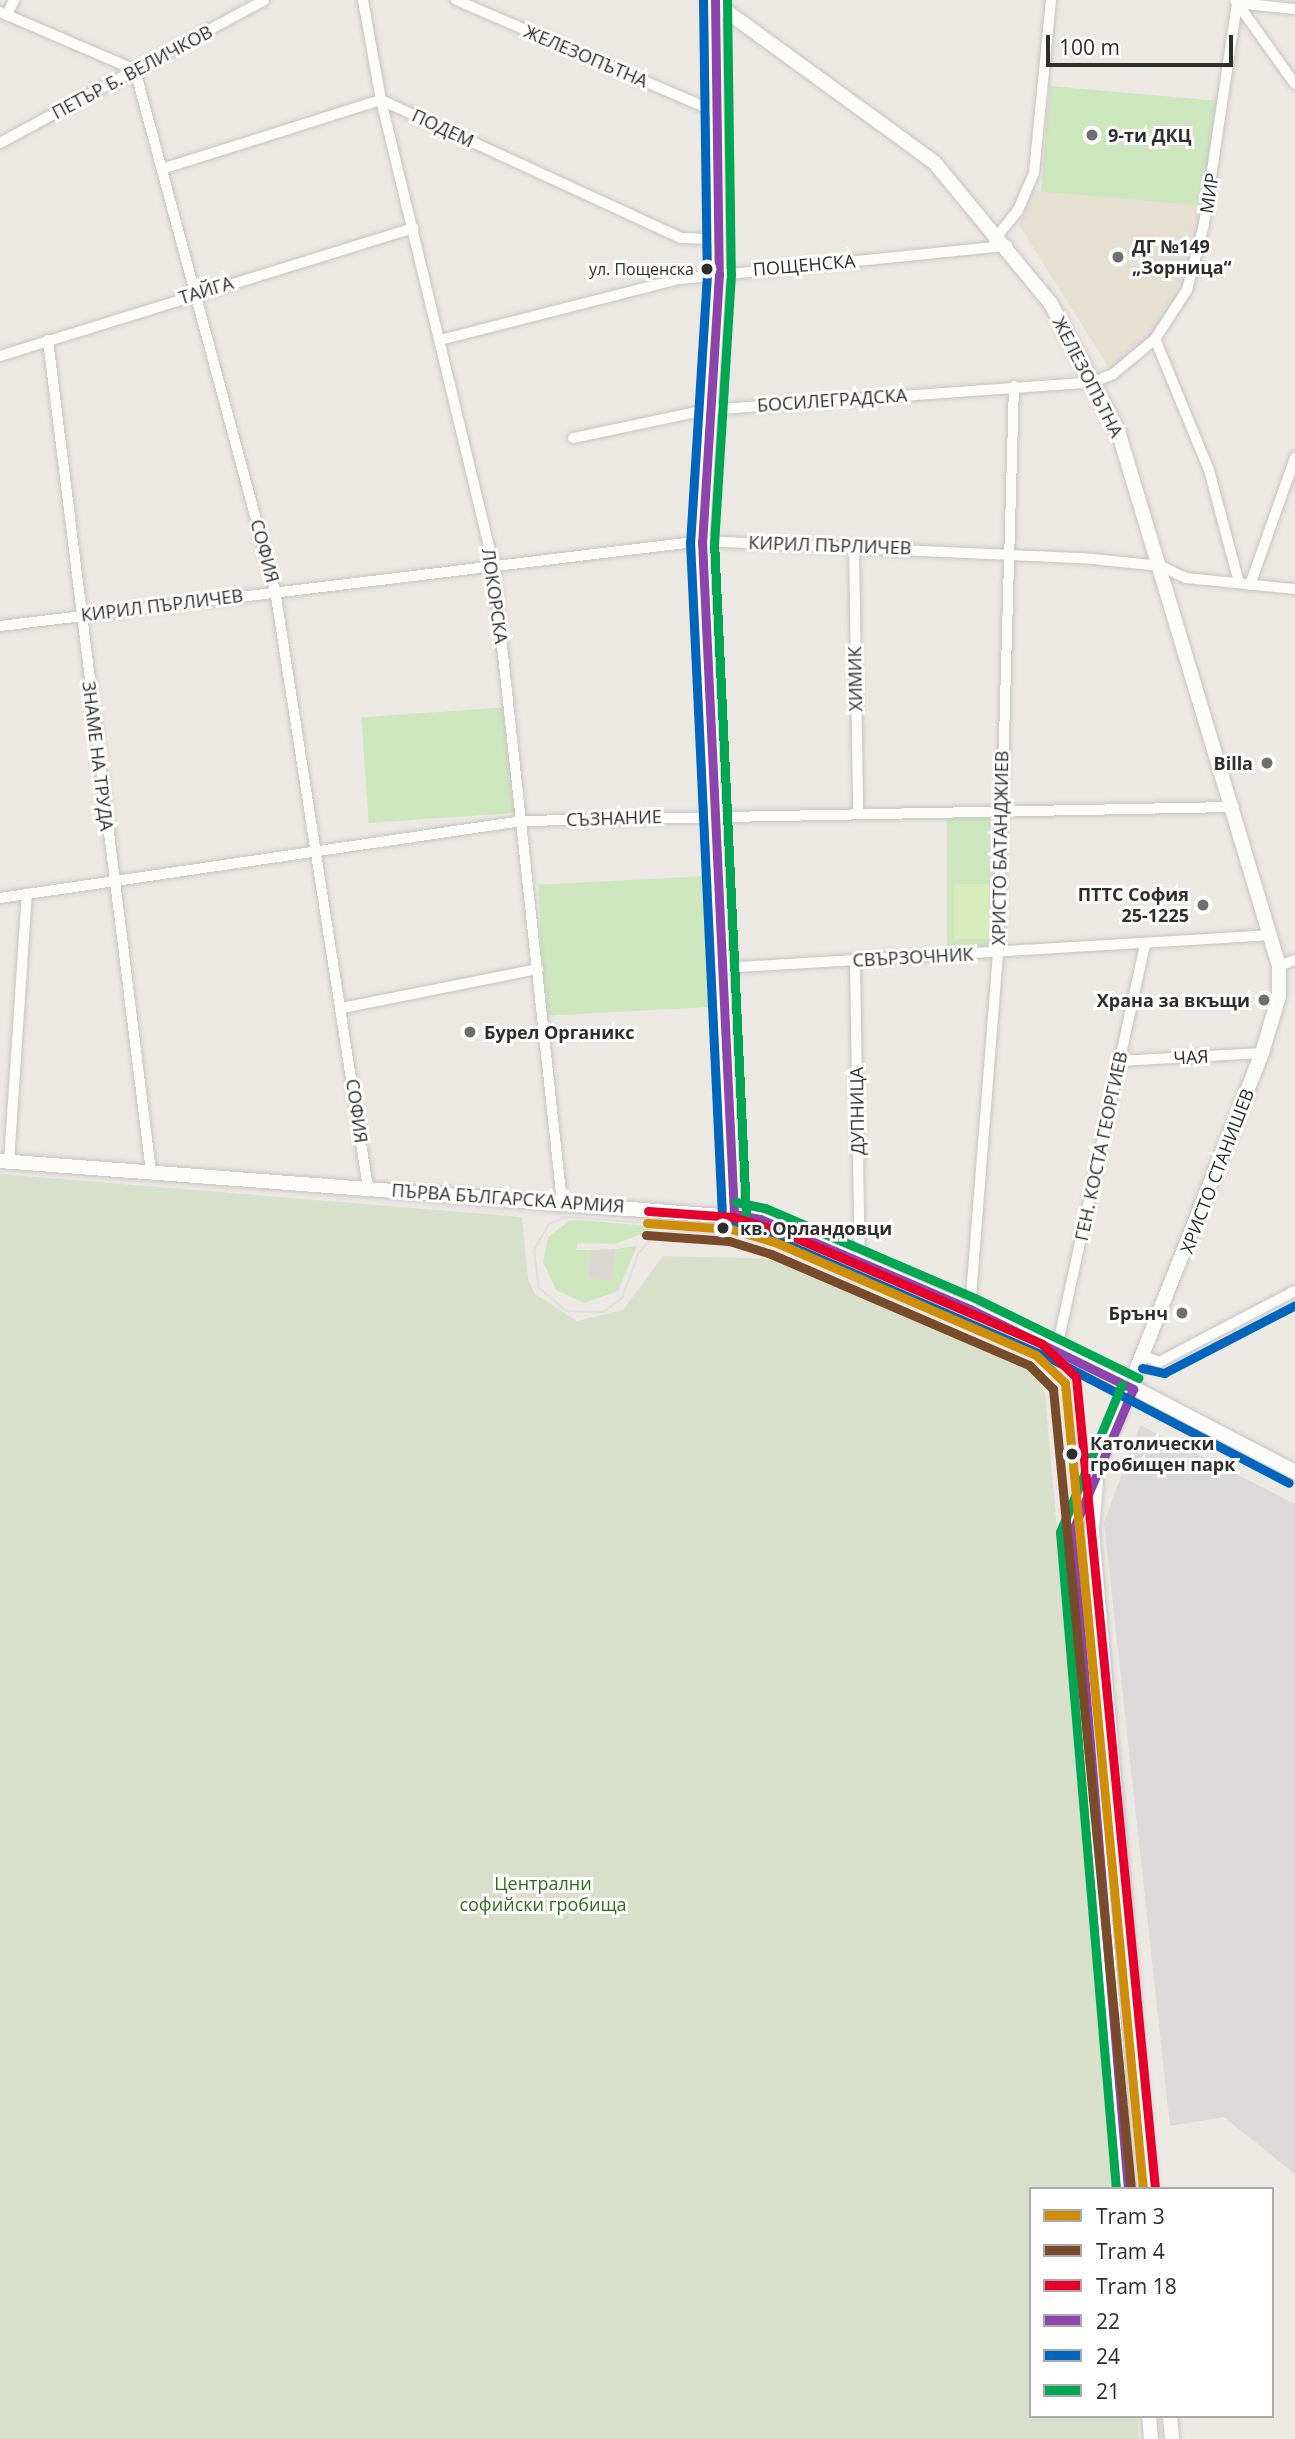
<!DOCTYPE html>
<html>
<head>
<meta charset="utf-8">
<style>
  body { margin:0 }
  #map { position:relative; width:1295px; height:2439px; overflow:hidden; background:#ece8e4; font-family:"Open Sans",sans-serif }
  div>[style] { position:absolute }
  .industrial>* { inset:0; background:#dcd9db }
  .education>* { inset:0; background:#e6e0d3 }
  .green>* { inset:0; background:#cee6be; transform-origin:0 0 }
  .cemetery>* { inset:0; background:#d8e0cc }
  .pitch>* { inset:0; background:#d9eabb; transform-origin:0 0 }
  .plaza>* { inset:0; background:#dad6d2 }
  .roads { filter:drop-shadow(0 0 2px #c5c4c5) drop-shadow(0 0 2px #c5c4c5) }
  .street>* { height:10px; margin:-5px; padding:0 5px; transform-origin:5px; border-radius:5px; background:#fcfcfb }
  .secondary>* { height:14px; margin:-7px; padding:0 7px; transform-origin:7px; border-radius:7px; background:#fcfcfb }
  .tram>* { height:2px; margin:-1px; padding:0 1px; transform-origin:1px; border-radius:1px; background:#dfdfe1 }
  .bus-1>* { height:9px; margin:-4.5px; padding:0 4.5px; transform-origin:4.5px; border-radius:4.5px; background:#8e44ad }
  .bus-2>* { height:9px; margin:-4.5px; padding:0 4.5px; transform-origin:4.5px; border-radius:4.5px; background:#0065bd }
  .bus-3>* { height:9px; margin:-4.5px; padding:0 4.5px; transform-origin:4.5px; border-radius:4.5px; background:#00a651 }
  .tram-1>* { height:9px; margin:-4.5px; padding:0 4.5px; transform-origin:4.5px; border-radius:4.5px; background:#cf8e09 }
  .tram-2>* { height:9px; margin:-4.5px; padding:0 4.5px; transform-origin:4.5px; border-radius:4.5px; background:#7a4b2a }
  .tram-3>* { height:9px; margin:-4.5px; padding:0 4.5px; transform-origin:4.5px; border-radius:4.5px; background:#e4002b }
  .dots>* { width:19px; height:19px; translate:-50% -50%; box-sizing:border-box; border:4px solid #fff; border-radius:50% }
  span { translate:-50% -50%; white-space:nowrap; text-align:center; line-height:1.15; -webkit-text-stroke:6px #fff; paint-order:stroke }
  .bus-label { font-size:16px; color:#2e2e2e }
  .right { translate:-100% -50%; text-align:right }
  .street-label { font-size:18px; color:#2e2e2e }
  .poi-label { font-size:18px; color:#2e2e2e; font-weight:700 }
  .left { translate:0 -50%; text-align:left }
  .stop-label { font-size:18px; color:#2e2e2e; font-weight:700 }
  .park-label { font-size:18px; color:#2c6e1b }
  .legend { position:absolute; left:1029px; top:2187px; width:245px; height:231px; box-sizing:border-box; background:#fff; border:2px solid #ababab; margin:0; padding:9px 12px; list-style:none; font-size:21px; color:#2e2e2e }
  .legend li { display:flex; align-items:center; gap:14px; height:35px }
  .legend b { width:35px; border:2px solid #ababab }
  .scale { position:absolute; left:1046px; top:35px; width:187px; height:32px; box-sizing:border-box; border:4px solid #2e2e2e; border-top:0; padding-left:9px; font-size:21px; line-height:24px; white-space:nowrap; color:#2e2e2e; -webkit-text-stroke:5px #fff; paint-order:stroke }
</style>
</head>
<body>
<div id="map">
  <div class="industrial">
    <i style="clip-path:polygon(1140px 1425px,1295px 1504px,1295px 2174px,1224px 2117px,1170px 2126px,1104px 1523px)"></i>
  </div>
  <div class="education">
    <i style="clip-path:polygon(1033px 191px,1208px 200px,1187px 290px,1155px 339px,1113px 374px,1019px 225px)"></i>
  </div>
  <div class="green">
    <i style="left:1050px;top:86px;width:174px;height:106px;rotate:5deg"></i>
    <i style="left:509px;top:707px;width:106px;height:148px;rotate:86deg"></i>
    <i style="left:947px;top:811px;width:53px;height:144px"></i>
    <i style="left:707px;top:876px;width:131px;height:169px;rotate:87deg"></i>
    <i style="clip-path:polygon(569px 1221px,580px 1220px,660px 1227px,615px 1244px,578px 1243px,576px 1250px,591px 1250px,588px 1277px,612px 1280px,616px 1249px,637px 1246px,618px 1291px,584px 1303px,556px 1290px,543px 1262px,548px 1237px)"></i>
  </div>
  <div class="cemetery">
    <i style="clip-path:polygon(0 1174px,522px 1217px,528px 1279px,535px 1294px,577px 1321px,623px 1310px,663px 1256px,781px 1259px,1035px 1369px,1045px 1395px,1116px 2189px,1031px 2189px,1031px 2416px,1137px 2416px,1139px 2439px,0 2439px)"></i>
  </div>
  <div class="pitch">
    <i style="left:954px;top:884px;width:35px;height:55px"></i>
  </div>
  <div class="plaza">
    <i style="clip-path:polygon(616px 1249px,612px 1281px,588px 1277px,591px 1250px)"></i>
  </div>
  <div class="roads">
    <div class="street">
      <i style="left:363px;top:0;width:102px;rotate:79.8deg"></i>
      <i style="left:381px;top:100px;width:475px;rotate:76.4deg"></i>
      <i style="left:493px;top:562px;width:644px;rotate:83.85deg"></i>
      <i style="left:456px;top:0;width:283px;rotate:23.3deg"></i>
      <i style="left:1235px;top:0;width:103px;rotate:54.5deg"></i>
      <i style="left:0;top:12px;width:147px;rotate:23.2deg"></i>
      <i style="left:135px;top:70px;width:539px;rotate:74.93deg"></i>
      <i style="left:275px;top:590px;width:605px;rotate:81.16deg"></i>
      <i style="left:7px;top:15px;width:17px;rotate:-65deg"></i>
      <i style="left:0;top:143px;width:300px;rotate:-28.4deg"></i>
      <i style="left:162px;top:169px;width:230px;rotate:-17.5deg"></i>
      <i style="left:381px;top:100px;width:330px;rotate:24.7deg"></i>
      <i style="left:681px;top:238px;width:37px;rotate:2deg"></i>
      <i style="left:994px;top:240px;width:38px;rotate:-51deg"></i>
      <i style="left:1018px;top:210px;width:40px;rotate:-66.6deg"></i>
      <i style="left:1034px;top:173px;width:174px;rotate:-84.4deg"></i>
      <i style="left:1155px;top:339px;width:142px;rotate:67.6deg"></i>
      <i style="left:1209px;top:470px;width:117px;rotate:75.1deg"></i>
      <i style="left:48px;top:340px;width:838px;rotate:82.94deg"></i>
      <i style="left:440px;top:340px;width:248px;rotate:-14.3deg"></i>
      <i style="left:680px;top:279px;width:329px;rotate:-5.8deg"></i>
      <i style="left:0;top:356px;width:433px;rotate:-17.2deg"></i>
      <i style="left:573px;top:438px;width:136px;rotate:-11.9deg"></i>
      <i style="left:706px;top:410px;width:389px;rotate:-4.1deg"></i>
      <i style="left:1094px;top:382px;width:21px;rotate:-23deg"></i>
      <i style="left:1113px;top:374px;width:55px;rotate:-39.8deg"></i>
      <i style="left:1155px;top:339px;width:59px;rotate:-56.9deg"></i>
      <i style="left:1187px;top:290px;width:68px;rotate:-75.6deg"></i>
      <i style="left:1204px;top:224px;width:223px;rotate:-81.5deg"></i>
      <i style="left:1237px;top:3px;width:58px;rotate:5.9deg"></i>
      <i style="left:854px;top:545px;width:267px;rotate:89.1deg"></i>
      <i style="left:1250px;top:585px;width:135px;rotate:-70.5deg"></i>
      <i style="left:0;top:626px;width:707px;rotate:-6.9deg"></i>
      <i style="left:702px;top:541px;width:391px;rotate:2.6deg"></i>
      <i style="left:1093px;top:559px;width:68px;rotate:5.9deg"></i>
      <i style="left:1161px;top:566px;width:28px;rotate:26deg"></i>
      <i style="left:1186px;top:578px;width:110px;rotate:5.8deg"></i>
      <i style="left:0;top:898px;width:528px;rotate:-8.39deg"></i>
      <i style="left:522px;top:821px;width:712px;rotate:-1.13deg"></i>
      <i style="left:855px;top:960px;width:302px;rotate:89.1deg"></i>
      <i style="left:1279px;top:966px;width:17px;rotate:-21deg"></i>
      <i style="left:722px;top:968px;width:551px;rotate:-3.43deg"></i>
      <i style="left:342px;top:1008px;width:200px;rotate:-11.3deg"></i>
      <i style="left:1120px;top:1061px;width:142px;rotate:-3.2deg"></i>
      <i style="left:9px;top:1162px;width:269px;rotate:-86.2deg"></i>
      <i style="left:970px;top:1309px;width:359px;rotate:-85.5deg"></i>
      <i style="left:998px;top:951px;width:565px;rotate:-88.38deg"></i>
      <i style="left:1057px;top:1348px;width:414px;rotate:-77.7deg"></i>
      <i style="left:1146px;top:1357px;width:14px;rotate:21deg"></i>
      <i style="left:1159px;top:1362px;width:153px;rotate:-27.6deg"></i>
    </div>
    <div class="secondary">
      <i style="left:715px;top:0;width:274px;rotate:89.2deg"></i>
      <i style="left:719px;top:274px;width:268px;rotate:93.6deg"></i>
      <i style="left:702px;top:541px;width:674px;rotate:87.28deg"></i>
      <i style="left:715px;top:3px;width:271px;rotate:36deg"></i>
      <i style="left:934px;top:162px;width:184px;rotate:50.5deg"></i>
      <i style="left:1051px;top:304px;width:144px;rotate:62.2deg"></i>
      <i style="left:1118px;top:431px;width:559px;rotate:73.25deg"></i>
      <i style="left:1279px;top:966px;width:30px;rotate:90deg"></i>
      <i style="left:1279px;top:996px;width:59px;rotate:106.6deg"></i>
      <i style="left:1262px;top:1053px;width:515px;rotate:111.64deg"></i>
      <i style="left:1072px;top:1532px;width:659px;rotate:85.13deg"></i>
      <i style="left:0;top:1161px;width:762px;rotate:4.36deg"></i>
      <i style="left:760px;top:1219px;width:324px;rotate:23.5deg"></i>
      <i style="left:1057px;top:1348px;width:268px;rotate:27.5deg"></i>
      <i style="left:1096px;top:1482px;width:49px;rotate:94.7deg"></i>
      <i style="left:1092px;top:1531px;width:661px;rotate:84.96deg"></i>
      <i style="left:1149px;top:2416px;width:23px;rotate:85deg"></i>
      <i style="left:1170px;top:2416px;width:23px;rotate:85deg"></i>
    </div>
  </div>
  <div class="tram">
    <i style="left:647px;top:1223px;width:80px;rotate:-175.7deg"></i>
    <i style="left:567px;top:1217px;width:19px;rotate:159deg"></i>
    <i style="left:549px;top:1224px;width:30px;rotate:120deg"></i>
    <i style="left:534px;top:1250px;width:38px;rotate:83deg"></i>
    <i style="left:539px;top:1288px;width:35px;rotate:40deg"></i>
    <i style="left:566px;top:1311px;width:37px;rotate:2deg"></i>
    <i style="left:603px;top:1312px;width:24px;rotate:-36deg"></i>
    <i style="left:622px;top:1298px;width:47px;rotate:-70deg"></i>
    <i style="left:638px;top:1254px;width:21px;rotate:-49deg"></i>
    <i style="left:652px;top:1238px;width:23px;rotate:-18deg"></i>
    <i style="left:674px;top:1231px;width:49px;rotate:3.5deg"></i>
  </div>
  <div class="bus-1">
    <i style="left:715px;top:0;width:274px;rotate:89.2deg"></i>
    <i style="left:719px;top:274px;width:268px;rotate:93.6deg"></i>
    <i style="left:702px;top:541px;width:674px;rotate:87.28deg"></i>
    <i style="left:734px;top:1214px;width:26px;rotate:11deg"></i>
    <i style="left:760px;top:1219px;width:228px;rotate:23.2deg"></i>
    <i style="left:970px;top:1309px;width:182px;rotate:26.1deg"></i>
    <i style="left:1128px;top:2189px;width:659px;rotate:-94.87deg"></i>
    <i style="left:1072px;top:1532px;width:155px;rotate:-66.9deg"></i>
  </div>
  <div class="bus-2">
    <i style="left:703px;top:0;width:274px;rotate:89.2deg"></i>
    <i style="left:707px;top:274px;width:269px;rotate:93.6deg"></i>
    <i style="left:690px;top:542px;width:674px;rotate:87.28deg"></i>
    <i style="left:732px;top:1226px;width:25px;rotate:12deg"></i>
    <i style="left:756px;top:1231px;width:322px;rotate:23.4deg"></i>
    <i style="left:1052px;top:1359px;width:267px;rotate:27.6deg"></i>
    <i style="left:1142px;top:1368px;width:23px;rotate:13deg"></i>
    <i style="left:1164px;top:1373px;width:148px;rotate:-27.4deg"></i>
  </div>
  <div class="bus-3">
    <i style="left:727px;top:0;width:274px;rotate:89.2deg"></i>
    <i style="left:731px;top:274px;width:268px;rotate:93.6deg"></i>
    <i style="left:714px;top:541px;width:673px;rotate:87.27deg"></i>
    <i style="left:736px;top:1202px;width:30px;rotate:12deg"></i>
    <i style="left:765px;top:1208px;width:228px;rotate:23.2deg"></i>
    <i style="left:975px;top:1298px;width:182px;rotate:26.1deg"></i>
    <i style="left:1116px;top:2189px;width:659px;rotate:-94.87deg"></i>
    <i style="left:1060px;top:1532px;width:160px;rotate:-67.3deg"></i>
  </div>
  <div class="tram-1">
    <i style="left:647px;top:1223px;width:84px;rotate:4.1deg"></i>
    <i style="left:731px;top:1229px;width:46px;rotate:16.5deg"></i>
    <i style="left:775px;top:1242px;width:284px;rotate:23.4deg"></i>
    <i style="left:1036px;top:1355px;width:40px;rotate:44deg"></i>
    <i style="left:1065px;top:1383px;width:810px;rotate:84.47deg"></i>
  </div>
  <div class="tram-2">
    <i style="left:646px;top:1235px;width:83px;rotate:4.1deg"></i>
    <i style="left:729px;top:1241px;width:44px;rotate:17.2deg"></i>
    <i style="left:771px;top:1254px;width:281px;rotate:23.3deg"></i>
    <i style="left:1029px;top:1365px;width:34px;rotate:45deg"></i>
    <i style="left:1053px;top:1389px;width:804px;rotate:84.43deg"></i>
  </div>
  <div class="tram-3">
    <i style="left:648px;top:1211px;width:85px;rotate:4deg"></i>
    <i style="left:733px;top:1217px;width:49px;rotate:16.6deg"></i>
    <i style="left:780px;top:1231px;width:285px;rotate:23.3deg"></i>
    <i style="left:1042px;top:1344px;width:47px;rotate:44.1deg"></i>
    <i style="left:1076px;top:1377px;width:815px;rotate:84.44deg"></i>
  </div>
  <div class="dots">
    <i style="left:1092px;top:135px;background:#706f6e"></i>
    <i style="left:1118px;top:257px;background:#706f6e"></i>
    <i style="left:707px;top:269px;background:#2e2e2e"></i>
    <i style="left:1267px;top:763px;background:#706f6e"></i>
    <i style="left:1203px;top:905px;background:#706f6e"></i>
    <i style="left:1264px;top:1000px;background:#706f6e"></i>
    <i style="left:470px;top:1032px;background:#706f6e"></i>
    <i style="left:723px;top:1228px;background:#2e2e2e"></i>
    <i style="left:1182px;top:1313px;background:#706f6e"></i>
    <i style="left:1072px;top:1454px;background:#2e2e2e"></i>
  </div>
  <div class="bus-label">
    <span class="right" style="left:694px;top:269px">ул. Пощенска</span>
  </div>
  <div class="street-label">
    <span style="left:586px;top:56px;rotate:23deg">ЖЕЛЕЗОПЪТНА</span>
    <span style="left:132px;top:72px;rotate:-28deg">ПЕТЪР Б. ВЕЛИЧКОВ</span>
    <span style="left:443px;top:128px;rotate:25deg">ПОДЕМ</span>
    <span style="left:1209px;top:193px;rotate:-81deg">МИР</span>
    <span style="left:804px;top:265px;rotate:-5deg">ПОЩЕНСКА</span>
    <span style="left:206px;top:290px;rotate:-17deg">ТАЙГА</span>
    <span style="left:1088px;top:377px;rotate:63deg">ЖЕЛЕЗОПЪТНА</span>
    <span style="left:832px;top:400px;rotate:-4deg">БОСИЛЕГРАДСКА</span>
    <span style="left:830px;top:545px;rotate:2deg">КИРИЛ ПЪРЛИЧЕВ</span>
    <span style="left:265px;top:551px;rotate:75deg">СОФИЯ</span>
    <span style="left:495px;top:596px;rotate:82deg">ЛОКОРСКА</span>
    <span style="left:162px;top:605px;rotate:-7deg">КИРИЛ ПЪРЛИЧЕВ</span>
    <span style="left:855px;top:679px;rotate:-91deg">ХИМИК</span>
    <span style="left:98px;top:756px;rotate:83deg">ЗНАМЕ НА ТРУДА</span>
    <span style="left:614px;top:818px;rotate:-2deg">СЪЗНАНИЕ</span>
    <span style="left:1000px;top:848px;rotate:-89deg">ХРИСТО БАТАНДЖИЕВ</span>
    <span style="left:913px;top:957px;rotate:-3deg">СВЪРЗОЧНИК</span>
    <span style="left:1191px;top:1057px;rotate:-3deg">ЧАЯ</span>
    <span style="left:357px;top:1111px;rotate:82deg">СОФИЯ</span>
    <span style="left:857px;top:1111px;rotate:-91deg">ДУПНИЦА</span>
    <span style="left:1101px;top:1146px;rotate:-78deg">ГЕН. КОСТА ГЕОРГИЕВ</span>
    <span style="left:1217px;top:1171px;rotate:-69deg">ХРИСТО СТАНИШЕВ</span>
    <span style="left:508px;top:1198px;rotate:4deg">ПЪРВА БЪЛГАРСКА АРМИЯ</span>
  </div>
  <div class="poi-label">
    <span class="left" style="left:1108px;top:135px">9-ти ДКЦ</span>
    <span class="left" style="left:1132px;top:257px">ДГ №149<br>„Зорница“</span>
    <span class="right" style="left:1253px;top:763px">Billa</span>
    <span class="right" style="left:1189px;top:905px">ПТТС София<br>25-1225</span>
    <span class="right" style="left:1250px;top:1000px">Храна за вкъщи</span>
    <span class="left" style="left:484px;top:1032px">Бурел Органикс</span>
    <span class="right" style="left:1168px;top:1313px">Брънч</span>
  </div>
  <div class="stop-label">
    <span class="left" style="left:740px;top:1228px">кв. Орландовци</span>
    <span class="left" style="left:1090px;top:1454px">Католически<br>гробищен парк</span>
  </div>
  <div class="park-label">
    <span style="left:543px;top:1894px">Централни<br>софийски гробища</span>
  </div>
  <ul class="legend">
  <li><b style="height:9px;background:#cf8e09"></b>Tram 3</li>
  <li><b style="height:9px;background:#7a4b2a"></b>Tram 4</li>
  <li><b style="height:9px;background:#e4002b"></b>Tram 18</li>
  <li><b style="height:9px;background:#8e44ad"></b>22</li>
  <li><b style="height:9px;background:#0065bd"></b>24</li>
  <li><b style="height:9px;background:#00a651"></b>21</li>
  </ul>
  <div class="scale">100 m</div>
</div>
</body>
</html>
